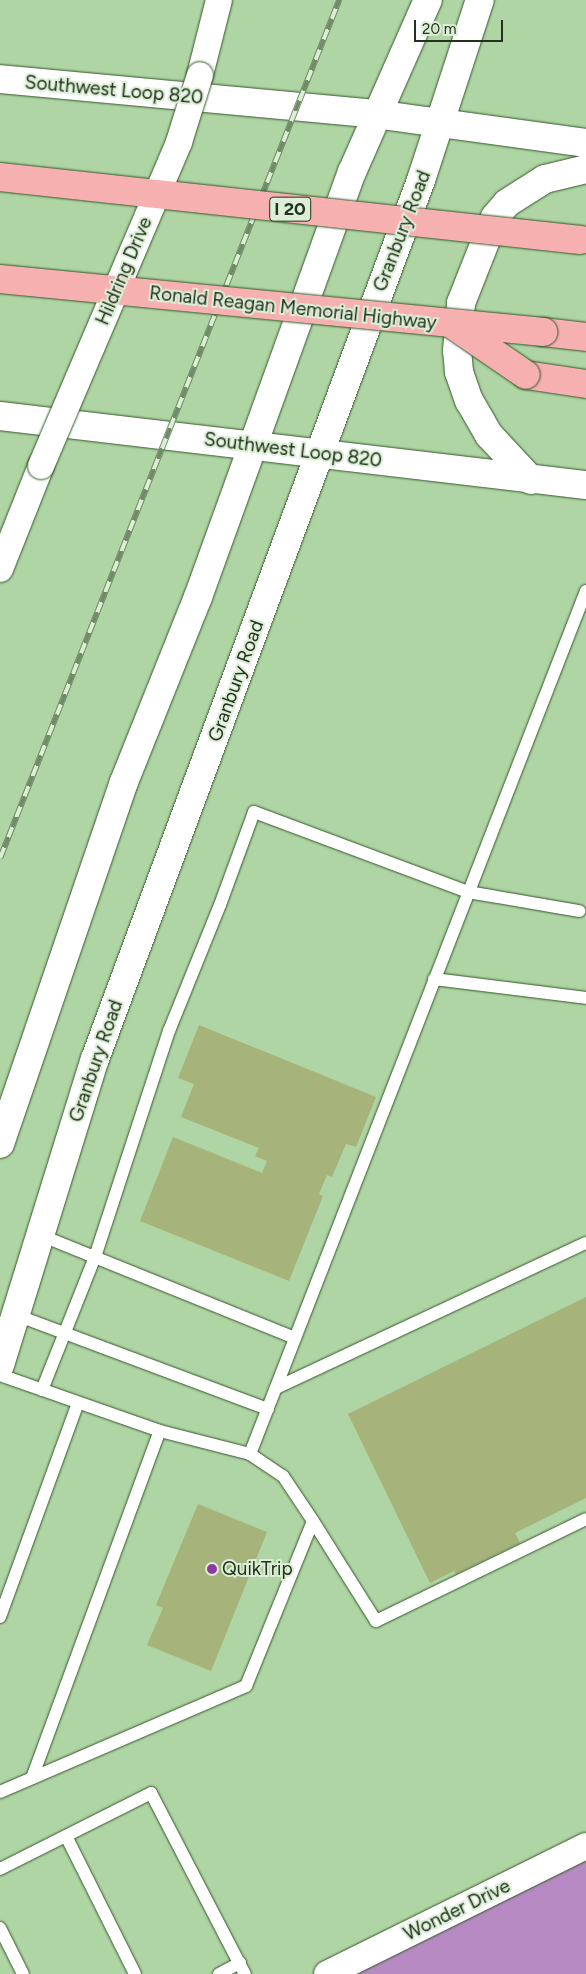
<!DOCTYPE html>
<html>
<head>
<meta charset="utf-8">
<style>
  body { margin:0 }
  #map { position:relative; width:586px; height:1974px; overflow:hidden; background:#afd5a4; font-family:Figtree,sans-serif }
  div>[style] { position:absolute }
  .green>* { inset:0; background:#b78ac3 }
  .building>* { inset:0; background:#a6b37a }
  .roads { filter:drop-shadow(0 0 1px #36572c) drop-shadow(0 0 1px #36572c) }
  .service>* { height:12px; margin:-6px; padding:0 6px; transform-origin:6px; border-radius:6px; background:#fff }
  .minor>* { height:26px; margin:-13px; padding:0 13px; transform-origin:13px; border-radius:13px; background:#fff }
  .secondary>* { height:28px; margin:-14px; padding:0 14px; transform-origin:14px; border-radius:14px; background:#fff }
  .motorway>* { height:28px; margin:-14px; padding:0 14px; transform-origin:14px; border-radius:14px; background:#f7b0b0 }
  .rail>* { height:5.5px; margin-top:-2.75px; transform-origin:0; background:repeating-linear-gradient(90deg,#dcefd6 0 11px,#708b67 0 22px); box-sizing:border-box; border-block:1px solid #708b67 }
  .bridges { filter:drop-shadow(0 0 1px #36572c) drop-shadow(0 0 1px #36572c) }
  .minor-bridge>* { height:26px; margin:-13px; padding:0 13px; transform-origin:13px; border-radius:13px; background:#fff }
  .motorway-bridge>* { height:28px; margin:-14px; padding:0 14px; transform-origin:14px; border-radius:14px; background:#f7b0b0 }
  .dots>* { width:14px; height:14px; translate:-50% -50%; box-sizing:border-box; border:2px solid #dcefd6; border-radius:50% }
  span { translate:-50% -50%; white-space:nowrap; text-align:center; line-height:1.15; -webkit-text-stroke:4px #dcefd6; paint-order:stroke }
  .shield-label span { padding:1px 4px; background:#dcefd6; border:1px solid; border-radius:4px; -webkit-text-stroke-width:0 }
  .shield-label { font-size:18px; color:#23311e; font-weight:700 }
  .street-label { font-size:19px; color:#23311e }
  .poi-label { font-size:19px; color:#23311e }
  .left { translate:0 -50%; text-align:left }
  .scale { position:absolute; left:414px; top:20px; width:89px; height:22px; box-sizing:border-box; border:2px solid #23311e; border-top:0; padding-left:6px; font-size:15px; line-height:18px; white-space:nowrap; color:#23311e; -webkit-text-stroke:4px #dcefd6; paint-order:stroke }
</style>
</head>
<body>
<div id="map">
  <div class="green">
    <i style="clip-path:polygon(586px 1848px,586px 1974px,353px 1974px)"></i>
  </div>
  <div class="building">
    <i style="clip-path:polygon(199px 1025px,376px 1097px,356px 1147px,346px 1144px,332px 1177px,327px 1175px,319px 1194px,323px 1196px,289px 1281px,140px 1221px,173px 1137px,262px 1173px,267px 1161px,255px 1156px,259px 1148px,181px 1117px,194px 1084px,178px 1078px)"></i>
    <i style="clip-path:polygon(586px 1297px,586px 1498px,515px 1533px,520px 1543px,456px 1574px,454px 1571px,430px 1583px,348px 1414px)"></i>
    <i style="clip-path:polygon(198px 1504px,267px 1532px,211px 1671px,147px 1645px,163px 1608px,156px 1605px)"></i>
  </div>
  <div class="roads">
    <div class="service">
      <i style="left:434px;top:979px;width:153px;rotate:7.1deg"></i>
      <i style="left:40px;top:1235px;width:275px;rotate:22deg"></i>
      <i style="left:16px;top:1315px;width:269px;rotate:20.5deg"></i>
      <i style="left:0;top:1375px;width:170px;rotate:19.3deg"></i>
      <i style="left:160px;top:1431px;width:93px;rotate:14.3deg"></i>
      <i style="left:250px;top:1454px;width:40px;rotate:34deg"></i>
      <i style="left:283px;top:1476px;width:54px;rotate:56.3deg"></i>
      <i style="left:313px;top:1521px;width:178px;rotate:112.1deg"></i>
      <i style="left:246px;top:1686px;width:268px;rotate:156.7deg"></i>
      <i style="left:276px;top:1388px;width:342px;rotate:-25.1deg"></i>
      <i style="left:42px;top:1390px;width:143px;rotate:-68.3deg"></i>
      <i style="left:95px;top:1257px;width:238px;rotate:-71.9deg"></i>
      <i style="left:169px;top:1031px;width:136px;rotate:-68deg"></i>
      <i style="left:220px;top:905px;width:99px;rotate:-69.9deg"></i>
      <i style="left:254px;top:812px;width:228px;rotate:20.5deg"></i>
      <i style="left:468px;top:892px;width:113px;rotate:9.7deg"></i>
      <i style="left:250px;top:1454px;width:926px;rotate:-68.73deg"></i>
      <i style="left:313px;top:1521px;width:118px;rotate:57.8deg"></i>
      <i style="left:376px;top:1621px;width:233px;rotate:-25.9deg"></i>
      <i style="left:0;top:1617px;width:228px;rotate:-70deg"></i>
      <i style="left:32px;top:1778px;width:370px;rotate:-69.8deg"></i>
      <i style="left:66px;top:1836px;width:154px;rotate:63.4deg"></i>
      <i style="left:0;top:1869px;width:169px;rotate:-26.7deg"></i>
      <i style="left:151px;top:1793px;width:204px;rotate:62.6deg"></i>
      <i style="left:0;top:1928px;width:51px;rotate:63.4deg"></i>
      <i style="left:219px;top:1974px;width:24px;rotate:-28deg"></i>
    </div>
    <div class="minor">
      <i style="left:200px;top:75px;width:77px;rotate:-75.8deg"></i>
      <i style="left:0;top:569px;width:111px;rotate:-68.3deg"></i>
      <i style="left:327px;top:1974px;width:289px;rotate:-26.3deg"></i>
    </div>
    <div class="secondary">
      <i style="left:0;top:79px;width:377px;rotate:5.3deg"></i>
      <i style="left:375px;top:114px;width:213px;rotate:7.8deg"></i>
      <i style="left:0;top:416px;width:590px;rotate:6.72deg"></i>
      <i style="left:531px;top:480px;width:62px;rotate:-133deg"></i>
      <i style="left:489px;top:435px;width:39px;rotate:-120deg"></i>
      <i style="left:469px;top:401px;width:31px;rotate:-109deg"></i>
      <i style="left:459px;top:372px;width:21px;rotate:-95deg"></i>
      <i style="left:457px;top:351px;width:48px;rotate:-85.2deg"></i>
      <i style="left:461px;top:303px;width:92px;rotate:-68.4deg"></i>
      <i style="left:495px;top:217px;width:18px;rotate:-49deg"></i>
      <i style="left:507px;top:203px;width:45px;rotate:-32.3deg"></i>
      <i style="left:545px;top:179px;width:42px;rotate:-13.7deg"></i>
      <i style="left:0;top:1144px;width:383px;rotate:-71.1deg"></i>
      <i style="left:124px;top:782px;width:199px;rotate:-68.2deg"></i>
      <i style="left:198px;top:597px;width:452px;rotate:-70.1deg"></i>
      <i style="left:352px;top:172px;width:188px;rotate:-66.2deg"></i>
      <i style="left:0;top:1365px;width:320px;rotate:-72.8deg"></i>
      <i style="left:95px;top:1059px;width:938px;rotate:-69.65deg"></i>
      <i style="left:421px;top:180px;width:189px;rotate:-71.9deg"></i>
    </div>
    <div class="motorway">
      <i style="left:543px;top:332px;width:43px;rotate:6.6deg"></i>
      <i style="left:526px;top:375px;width:61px;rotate:8.5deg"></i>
    </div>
  </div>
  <div class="rail">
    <i style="left:0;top:858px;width:923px;rotate:-68.44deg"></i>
  </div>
  <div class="bridges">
    <div class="minor-bridge">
      <i style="left:41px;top:466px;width:352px;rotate:-66.9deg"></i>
      <i style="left:179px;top:142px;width:70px;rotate:-72.6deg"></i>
    </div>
    <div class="motorway-bridge">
      <i style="left:0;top:177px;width:584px;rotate:6.19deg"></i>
      <i style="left:0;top:279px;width:546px;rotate:5.57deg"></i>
      <i style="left:453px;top:325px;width:88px;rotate:34.4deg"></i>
    </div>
  </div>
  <div class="dots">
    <i style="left:212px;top:1569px;background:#8e38a5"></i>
  </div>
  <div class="shield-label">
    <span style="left:290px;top:209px">I 20</span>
  </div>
  <div class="street-label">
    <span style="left:114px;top:90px;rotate:5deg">Southwest Loop 820</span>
    <span style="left:402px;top:231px;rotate:-69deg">Granbury Road</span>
    <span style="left:124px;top:271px;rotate:-67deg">Hildring Drive</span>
    <span style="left:293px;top:308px;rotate:6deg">Ronald Reagan Memorial Highway</span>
    <span style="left:293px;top:450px;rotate:7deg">Southwest Loop 820</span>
    <span style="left:236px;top:681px;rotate:-70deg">Granbury Road</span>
    <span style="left:96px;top:1061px;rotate:-71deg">Granbury Road</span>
    <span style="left:457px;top:1910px;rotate:-26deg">Wonder Drive</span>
  </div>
  <div class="poi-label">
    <span class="left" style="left:222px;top:1569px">QuikTrip</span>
  </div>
  <div class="scale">20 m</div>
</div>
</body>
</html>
